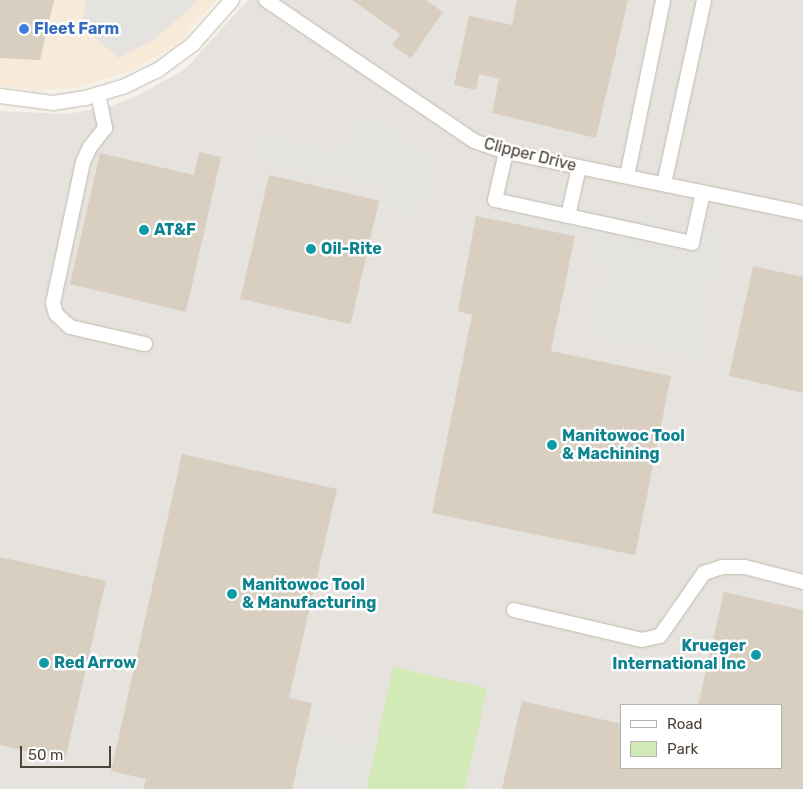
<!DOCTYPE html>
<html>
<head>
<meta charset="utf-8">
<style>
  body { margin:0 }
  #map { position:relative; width:803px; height:789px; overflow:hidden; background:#f6f3ec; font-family:Rubik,sans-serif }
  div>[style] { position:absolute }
  .commercial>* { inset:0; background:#f7ead8 }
  .industrial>* { inset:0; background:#e6e2dd }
  .green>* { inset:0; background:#d2eab5 }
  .parking>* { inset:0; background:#e5e3e0 }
  .building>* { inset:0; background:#d8cfc1; transform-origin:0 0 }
  .roads { filter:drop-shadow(0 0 1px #c2bbae) drop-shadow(0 0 1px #c2bbae) }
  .minor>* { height:14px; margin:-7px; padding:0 7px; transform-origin:7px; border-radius:7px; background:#fff }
  .dots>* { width:14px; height:14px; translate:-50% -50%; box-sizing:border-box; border:2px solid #fff; border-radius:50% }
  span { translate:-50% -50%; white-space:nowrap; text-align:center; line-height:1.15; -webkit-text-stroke:5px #fff; paint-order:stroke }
  .shop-label { font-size:16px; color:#366cbe; font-weight:700 }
  .left { translate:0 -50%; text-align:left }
  .street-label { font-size:16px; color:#4b4439 }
  .culture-label { font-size:16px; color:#0d838f; font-weight:700 }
  .right { translate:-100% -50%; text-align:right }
  .legend { position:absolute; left:620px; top:704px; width:162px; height:65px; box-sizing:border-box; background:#fff; border:1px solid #b7b4b0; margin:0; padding:6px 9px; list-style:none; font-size:15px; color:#4b4439 }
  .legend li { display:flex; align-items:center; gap:10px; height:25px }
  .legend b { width:25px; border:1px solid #b7b4b0 }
  .scale { position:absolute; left:20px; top:746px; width:91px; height:22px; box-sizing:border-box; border:2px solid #4b4439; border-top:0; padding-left:6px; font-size:15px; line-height:18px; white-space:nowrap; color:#4b4439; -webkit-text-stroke:4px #fff; paint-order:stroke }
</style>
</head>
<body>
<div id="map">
  <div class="commercial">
    <i style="clip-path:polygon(0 0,217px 0,177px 44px,136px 69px,76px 88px,35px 91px,0 85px)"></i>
  </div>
  <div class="industrial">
    <i style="clip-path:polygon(evenodd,248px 0,803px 0,803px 789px,0 789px,0 111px,67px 114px,114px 105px,137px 96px,185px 69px,248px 0,622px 705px,782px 705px,782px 768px,622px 768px,622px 705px)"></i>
  </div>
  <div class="green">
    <i style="clip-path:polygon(393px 667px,487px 688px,465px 789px,367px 789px)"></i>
  </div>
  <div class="parking">
    <i style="clip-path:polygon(87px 0,197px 0,190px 9px,153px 40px,118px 58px,81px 26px)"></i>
    <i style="clip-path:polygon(362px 110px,440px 161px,438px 179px,412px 222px,387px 206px,377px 189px,250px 160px,256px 131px,338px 150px)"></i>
    <i style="clip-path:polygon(491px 184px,726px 233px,700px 360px,586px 337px,601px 266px,592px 264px,597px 240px,485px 216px)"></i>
    <i style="clip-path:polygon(310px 731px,371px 744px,362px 789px,297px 789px)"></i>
    <i style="clip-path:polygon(109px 777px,140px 784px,139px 789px,106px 789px)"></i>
  </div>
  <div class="building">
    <i style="clip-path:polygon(0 0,54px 0,40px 60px,0 58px)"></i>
    <i style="clip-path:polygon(352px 0,426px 0,443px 12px,411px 58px,392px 45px,400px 34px)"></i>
    <i style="clip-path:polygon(517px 0,628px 0,596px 138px,492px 113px,499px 79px,479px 74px,476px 90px,454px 85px,469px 16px,512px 25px)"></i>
    <i style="clip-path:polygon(199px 152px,221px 157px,186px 312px,70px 284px,100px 153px,194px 175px)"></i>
    <i style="left:269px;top:175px;width:113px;height:127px;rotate:13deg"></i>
    <i style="clip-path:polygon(476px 216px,575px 236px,551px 351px,671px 376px,635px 555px,432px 513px,472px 315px,458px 311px)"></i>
    <i style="clip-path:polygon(753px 266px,803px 277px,803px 393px,729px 376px)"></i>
    <i style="clip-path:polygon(182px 454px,337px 489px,289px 698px,312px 703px,292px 789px,143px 789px,146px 779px,111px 771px)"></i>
    <i style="clip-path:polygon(0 557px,106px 581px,65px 760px,0 745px)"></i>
    <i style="clip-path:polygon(724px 592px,803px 610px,803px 789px,502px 789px,522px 701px,622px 724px,622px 768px,782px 768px,782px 705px,698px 705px)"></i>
  </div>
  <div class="roads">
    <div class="minor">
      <i style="left:266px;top:0;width:251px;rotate:34.1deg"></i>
      <i style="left:474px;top:141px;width:34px;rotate:19deg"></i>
      <i style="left:506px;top:152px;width:303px;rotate:11.6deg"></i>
      <i style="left:98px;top:94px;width:35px;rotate:78deg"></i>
      <i style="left:105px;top:128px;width:24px;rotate:128deg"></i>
      <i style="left:90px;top:147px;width:17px;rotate:115deg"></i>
      <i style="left:83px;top:162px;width:144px;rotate:102deg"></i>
      <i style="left:53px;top:303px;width:11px;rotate:75deg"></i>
      <i style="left:56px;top:314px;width:19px;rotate:43deg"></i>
      <i style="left:70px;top:327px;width:77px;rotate:12.8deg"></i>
      <i style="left:0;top:96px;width:53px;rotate:7.5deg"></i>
      <i style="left:53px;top:103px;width:33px;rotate:-9deg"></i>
      <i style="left:86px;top:98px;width:39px;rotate:-17deg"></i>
      <i style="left:123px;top:87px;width:39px;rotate:-26deg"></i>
      <i style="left:158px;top:70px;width:44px;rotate:-36.6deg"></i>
      <i style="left:193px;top:44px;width:59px;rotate:-48.4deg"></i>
      <i style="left:506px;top:152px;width:49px;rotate:102.9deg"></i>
      <i style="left:495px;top:200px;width:202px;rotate:12.3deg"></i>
      <i style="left:692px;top:243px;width:52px;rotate:-77.8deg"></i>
      <i style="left:627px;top:176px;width:180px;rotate:-78.4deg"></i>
      <i style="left:664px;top:184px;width:188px;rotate:-77.7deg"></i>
      <i style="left:568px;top:216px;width:50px;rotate:-77.3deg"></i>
      <i style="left:514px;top:610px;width:131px;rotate:13.2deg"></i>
      <i style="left:642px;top:640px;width:18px;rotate:-13deg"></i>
      <i style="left:660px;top:636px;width:77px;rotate:-55.1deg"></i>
      <i style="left:704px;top:573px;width:19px;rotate:-18deg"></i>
      <i style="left:722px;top:567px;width:23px"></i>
      <i style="left:745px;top:567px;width:60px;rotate:14.5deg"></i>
    </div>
  </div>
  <div class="dots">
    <i style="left:24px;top:29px;background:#3f7fe0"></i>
    <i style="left:144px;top:230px;background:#0f9aa8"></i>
    <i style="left:311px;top:249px;background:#0f9aa8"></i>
    <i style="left:552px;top:445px;background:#0f9aa8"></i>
    <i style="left:232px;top:594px;background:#0f9aa8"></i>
    <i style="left:756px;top:655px;background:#0f9aa8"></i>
    <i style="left:44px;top:663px;background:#0f9aa8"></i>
  </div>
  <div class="shop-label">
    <span class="left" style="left:34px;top:29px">Fleet Farm</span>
  </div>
  <div class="street-label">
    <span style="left:530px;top:155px;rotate:14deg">Clipper Drive</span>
  </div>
  <div class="culture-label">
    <span class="left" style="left:154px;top:230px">AT&amp;F</span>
    <span class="left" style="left:321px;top:249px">Oil-Rite</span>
    <span class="left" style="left:562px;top:445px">Manitowoc Tool<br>&amp; Machining</span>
    <span class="left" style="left:242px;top:594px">Manitowoc Tool<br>&amp; Manufacturing</span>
    <span class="right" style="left:746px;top:655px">Krueger<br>International Inc</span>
    <span class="left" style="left:54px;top:663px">Red Arrow</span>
  </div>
  <ul class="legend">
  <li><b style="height:6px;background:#fff"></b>Road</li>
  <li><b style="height:14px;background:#d2eab5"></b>Park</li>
  </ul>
  <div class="scale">50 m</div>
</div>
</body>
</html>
